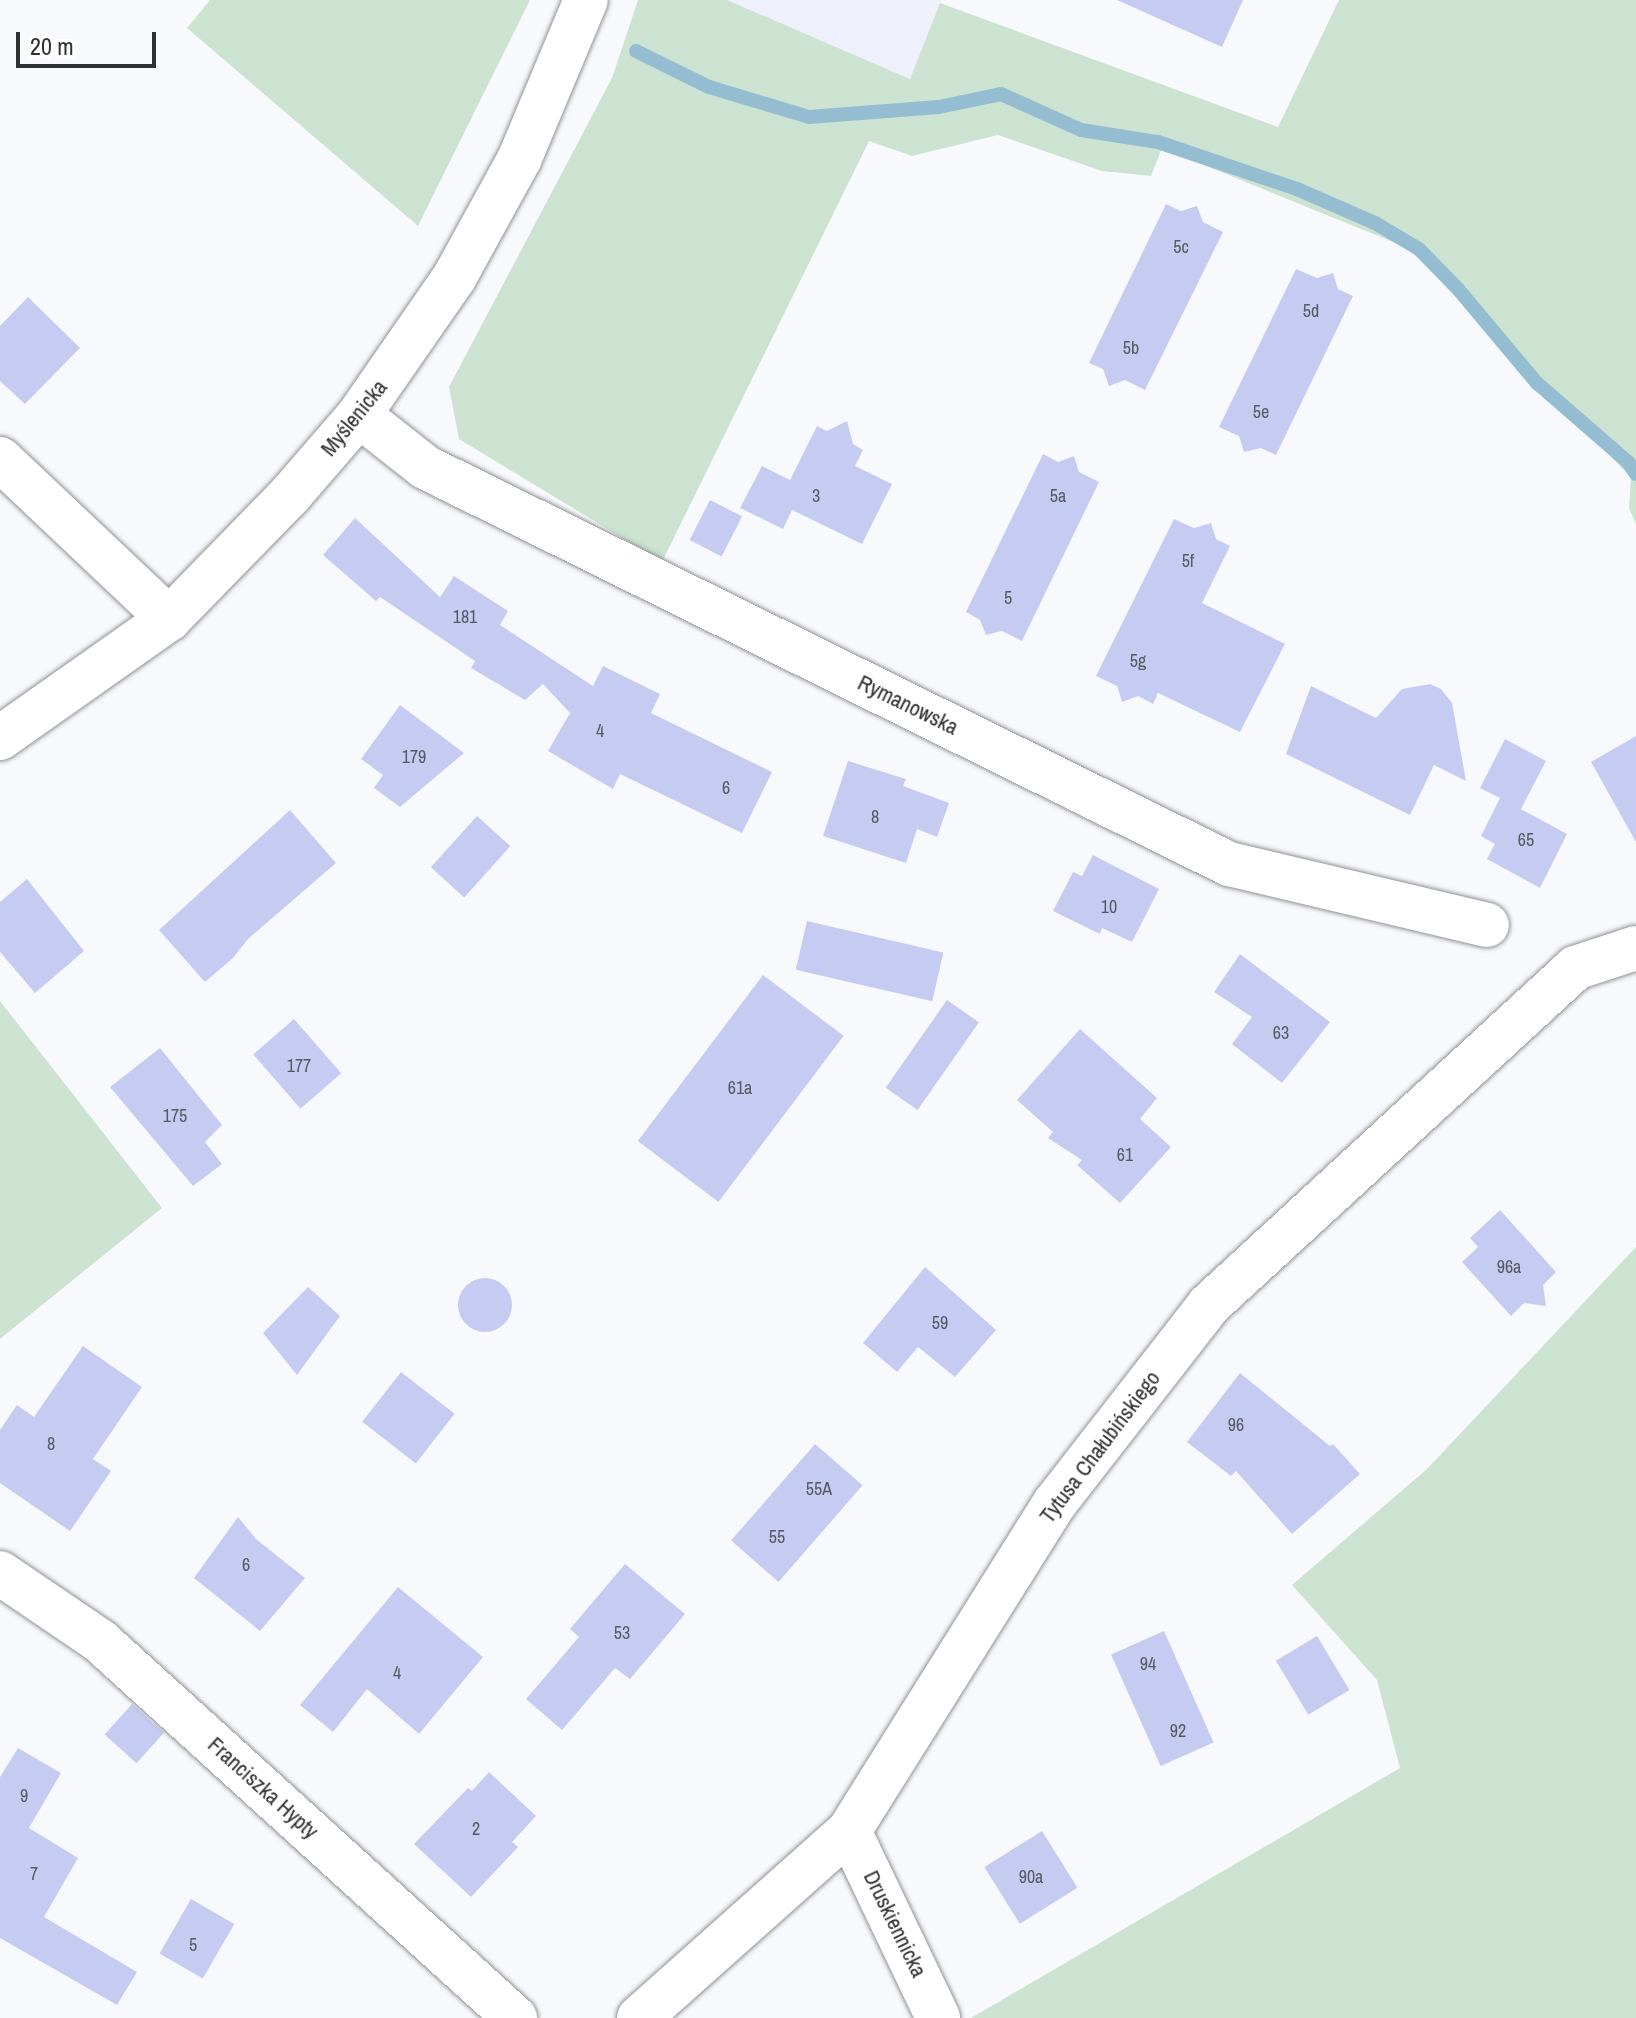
<!DOCTYPE html>
<html>
<head>
<meta charset="utf-8">
<style>
  body { margin:0 }
  #map { position:relative; width:1636px; height:2018px; overflow:hidden; background:#f8f9fc; font-family:"Archivo Narrow",sans-serif }
  div>[style] { position:absolute }
  .built>* { inset:0; background:#eef0fb }
  .green>* { inset:0; background:#cce3d1 }
  .stream>* { height:14px; margin:-7px; padding:0 7px; transform-origin:7px; border-radius:7px; background:#94bdd1 }
  .building>* { inset:0; background:#c6ccf1; transform-origin:0 0 }
  .round { border-radius:50% }
  .roads { filter:drop-shadow(0 0 2px #919295) drop-shadow(0 0 2px #919295) }
  .minor>* { height:44px; margin:-22px; padding:0 22px; transform-origin:22px; border-radius:22px; background:#fff }
  span { translate:-50% -50%; white-space:nowrap; text-align:center; line-height:1.15; -webkit-text-stroke:7px #fff; paint-order:stroke }
  .number-label { font-size:18px; color:#565862 }
  .number-label span { -webkit-text-stroke-width:0 }
  .street-label { font-size:22px; color:#313133 }
  .scale { position:absolute; left:16px; top:32px; width:140px; height:36px; box-sizing:border-box; border:4px solid #313133; border-top:0; padding-left:10px; font-size:24px; line-height:28px; white-space:nowrap; color:#313133; -webkit-text-stroke:6px #fff; paint-order:stroke }
</style>
</head>
<body>
<div id="map">
  <div class="built">
    <i style="clip-path:polygon(727px 0,941px 0,910px 79px)"></i>
  </div>
  <div class="green">
    <i style="clip-path:polygon(210px 0,530px 0,418px 226px,187px 28px)"></i>
    <i style="clip-path:polygon(638px 0,727px 0,910px 79px,940px 3px,1278px 127px,1339px 0,1636px 0,1636px 524px,1629px 508px,1631px 478px,1474px 311px,1408px 248px,1162px 148px,1151px 176px,1102px 171px,998px 135px,912px 156px,869px 141px,662px 562px,459px 439px,449px 387px,612px 78px)"></i>
    <i style="clip-path:polygon(0 1001px,162px 1208px,0 1339px)"></i>
    <i style="clip-path:polygon(1636px 1247px,1636px 2018px,971px 2018px,1400px 1768px,1377px 1680px,1292px 1585px,1427px 1469px)"></i>
  </div>
  <div class="stream">
    <i style="left:636px;top:51px;width:81px;rotate:26.3deg"></i>
    <i style="left:709px;top:87px;width:104px;rotate:16.7deg"></i>
    <i style="left:809px;top:117px;width:130px;rotate:-4.4deg"></i>
    <i style="left:939px;top:107px;width:63px;rotate:-11.8deg"></i>
    <i style="left:1001px;top:94px;width:88px;rotate:24.2deg"></i>
    <i style="left:1081px;top:130px;width:78px;rotate:8.9deg"></i>
    <i style="left:1158px;top:142px;width:147px;rotate:18.7deg"></i>
    <i style="left:1297px;top:189px;width:85px;rotate:23.6deg"></i>
    <i style="left:1375px;top:223px;width:51px;rotate:30.6deg"></i>
    <i style="left:1419px;top:249px;width:56px;rotate:45.7deg"></i>
    <i style="left:1458px;top:289px;width:123px;rotate:50deg"></i>
    <i style="left:1537px;top:383px;width:122px;rotate:41deg"></i>
    <i style="left:1629px;top:463px;width:13px;rotate:58deg"></i>
  </div>
  <div class="building">
    <i style="clip-path:polygon(1117px 0,1243px 0,1222px 47px)"></i>
    <i style="clip-path:polygon(1166px 204px,1181px 211px,1197px 206px,1203px 222px,1223px 232px,1145px 390px,1125px 380px,1109px 386px,1103px 369px,1089px 363px)"></i>
    <i style="clip-path:polygon(1296px 269px,1317px 278px,1333px 273px,1338px 289px,1353px 296px,1276px 455px,1261px 448px,1244px 452px,1239px 436px,1219px 427px)"></i>
    <i style="clip-path:polygon(28px 297px,80px 348px,25px 404px,0 381px,0 326px)"></i>
    <i style="clip-path:polygon(847px 421px,853px 444px,863px 450px,855px 466px,892px 484px,862px 544px,792px 510px,783px 529px,740px 508px,762px 466px,790px 480px,817px 426px,827px 431px)"></i>
    <i style="clip-path:polygon(1043px 454px,1058px 462px,1074px 456px,1079px 472px,1099px 482px,1022px 641px,1002px 631px,986px 635px,980px 620px,966px 612px)"></i>
    <i style="left:710px;top:500px;width:36px;height:45px;rotate:27deg"></i>
    <i style="clip-path:polygon(355px 518px,440px 597px,454px 576px,508px 611px,500px 625px,593px 686px,603px 666px,660px 694px,651px 713px,772px 772px,742px 833px,620px 774px,613px 789px,548px 751px,570px 713px,543px 684px,525px 700px,471px 668px,475px 661px,380px 597px,376px 601px,323px 555px)"></i>
    <i style="clip-path:polygon(1174px 519px,1194px 528px,1211px 523px,1216px 539px,1230px 546px,1202px 603px,1285px 644px,1240px 732px,1158px 693px,1153px 704px,1138px 696px,1122px 702px,1117px 686px,1096px 676px)"></i>
    <i style="clip-path:polygon(1430px 684px,1441px 689px,1452px 703px,1466px 781px,1434px 765px,1410px 815px,1286px 754px,1311px 686px,1376px 718px,1402px 689px)"></i>
    <i style="clip-path:polygon(400px 705px,464px 753px,400px 807px,374px 788px,383px 775px,361px 759px)"></i>
    <i style="clip-path:polygon(1636px 736px,1636px 842px,1591px 762px)"></i>
    <i style="clip-path:polygon(1505px 739px,1546px 761px,1521px 809px,1515px 806px,1567px 834px,1540px 888px,1487px 859px,1495px 844px,1481px 836px,1500px 798px,1480px 788px)"></i>
    <i style="clip-path:polygon(848px 761px,906px 779px,903px 786px,949px 803px,937px 837px,917px 829px,906px 863px,823px 836px)"></i>
    <i style="clip-path:polygon(290px 810px,336px 863px,248px 939px,233px 958px,205px 982px,159px 930px)"></i>
    <i style="left:477px;top:816px;width:45px;height:69px;rotate:42deg"></i>
    <i style="clip-path:polygon(1093px 855px,1159px 889px,1132px 942px,1102px 928px,1100px 934px,1053px 911px,1073px 872px,1082px 876px)"></i>
    <i style="clip-path:polygon(27px 879px,84px 951px,35px 993px,0 952px,0 902px)"></i>
    <i style="left:807px;top:921px;width:140px;height:50px;rotate:13deg"></i>
    <i style="clip-path:polygon(1240px 954px,1330px 1022px,1282px 1083px,1232px 1044px,1252px 1017px,1214px 992px)"></i>
    <i style="left:763px;top:975px;width:101px;height:208px;rotate:37deg"></i>
    <i style="left:947px;top:1000px;width:39px;height:107px;rotate:35deg"></i>
    <i style="left:294px;top:1019px;width:72px;height:54px;rotate:49deg"></i>
    <i style="clip-path:polygon(1080px 1029px,1157px 1098px,1140px 1119px,1171px 1147px,1120px 1203px,1077px 1165px,1082px 1160px,1048px 1138px,1053px 1132px,1017px 1100px)"></i>
    <i style="clip-path:polygon(160px 1048px,222px 1125px,205px 1142px,222px 1164px,193px 1186px,110px 1087px)"></i>
    <i style="clip-path:polygon(1500px 1210px,1556px 1272px,1543px 1285px,1546px 1306px,1524px 1303px,1511px 1316px,1462px 1262px,1478px 1247px,1470px 1238px)"></i>
    <i style="clip-path:polygon(925px 1267px,996px 1330px,955px 1377px,918px 1347px,897px 1372px,863px 1343px)"></i>
    <i class="round" style="left:458px;top:1278px;width:54px;height:54px"></i>
    <i style="clip-path:polygon(308px 1287px,340px 1316px,297px 1375px,263px 1333px)"></i>
    <i style="clip-path:polygon(83px 1346px,142px 1387px,93px 1459px,111px 1471px,70px 1531px,0 1483px,0 1430px,17px 1405px,34px 1417px)"></i>
    <i style="left:401px;top:1372px;width:68px;height:63px;rotate:38deg"></i>
    <i style="clip-path:polygon(1240px 1373px,1330px 1446px,1333px 1444px,1360px 1474px,1292px 1534px,1236px 1471px,1231px 1476px,1187px 1442px)"></i>
    <i style="left:815px;top:1444px;width:63px;height:128px;rotate:41deg"></i>
    <i style="clip-path:polygon(238px 1517px,256px 1539px,305px 1578px,260px 1631px,194px 1578px)"></i>
    <i style="clip-path:polygon(625px 1564px,685px 1614px,630px 1679px,615px 1668px,562px 1730px,526px 1699px,579px 1637px,570px 1629px)"></i>
    <i style="clip-path:polygon(398px 1587px,483px 1657px,419px 1734px,367px 1689px,333px 1732px,300px 1705px)"></i>
    <i style="left:1164px;top:1631px;width:122px;height:58px;rotate:66deg"></i>
    <i style="left:1317px;top:1636px;width:63px;height:48px;rotate:59deg"></i>
    <i style="left:132px;top:1704px;width:43px;height:41px;rotate:42deg"></i>
    <i style="clip-path:polygon(18px 1748px,61px 1773px,29px 1828px,78px 1858px,44px 1917px,137px 1972px,117px 2005px,0 1938px,0 1777px)"></i>
    <i style="clip-path:polygon(489px 1772px,536px 1816px,512px 1842px,518px 1847px,471px 1897px,414px 1844px,468px 1788px,472px 1791px)"></i>
    <i style="left:1042px;top:1831px;width:67px;height:68px;rotate:58deg"></i>
    <i style="left:191px;top:1899px;width:50px;height:63px;rotate:30deg"></i>
  </div>
  <div class="roads">
    <div class="minor">
      <i style="left:359px;top:415px;width:84px;rotate:38.2deg"></i>
      <i style="left:425px;top:467px;width:897px;rotate:26.28deg"></i>
      <i style="left:1229px;top:864px;width:265px;rotate:13.3deg"></i>
      <i style="left:0;top:459px;width:233px;rotate:43.4deg"></i>
      <i style="left:0;top:738px;width:207px;rotate:-35.2deg"></i>
      <i style="left:169px;top:619px;width:173px;rotate:-45.7deg"></i>
      <i style="left:290px;top:495px;width:106px;rotate:-49.2deg"></i>
      <i style="left:359px;top:415px;width:167px;rotate:-55.3deg"></i>
      <i style="left:454px;top:278px;width:135px;rotate:-61.2deg"></i>
      <i style="left:519px;top:160px;width:173px;rotate:-67.3deg"></i>
      <i style="left:0;top:1573px;width:121px;rotate:34.2deg"></i>
      <i style="left:100px;top:1641px;width:561px;rotate:42.25deg"></i>
      <i style="left:849px;top:1831px;width:207px;rotate:64.5deg"></i>
      <i style="left:639px;top:2018px;width:281px;rotate:-41.7deg"></i>
      <i style="left:849px;top:1831px;width:387px;rotate:-57.9deg"></i>
      <i style="left:1055px;top:1503px;width:251px;rotate:-52.1deg"></i>
      <i style="left:1209px;top:1305px;width:498px;rotate:-42.6deg"></i>
      <i style="left:1575px;top:968px;width:64px;rotate:-18.2deg"></i>
    </div>
  </div>
  <div class="number-label">
    <span style="left:1181px;top:247px">5c</span>
    <span style="left:1311px;top:311px">5d</span>
    <span style="left:1131px;top:348px">5b</span>
    <span style="left:1261px;top:412px">5e</span>
    <span style="left:816px;top:496px">3</span>
    <span style="left:1058px;top:496px">5a</span>
    <span style="left:1188px;top:561px">5f</span>
    <span style="left:1008px;top:598px">5</span>
    <span style="left:465px;top:617px">181</span>
    <span style="left:1138px;top:661px">5g</span>
    <span style="left:600px;top:731px">4</span>
    <span style="left:414px;top:757px">179</span>
    <span style="left:726px;top:788px">6</span>
    <span style="left:875px;top:817px">8</span>
    <span style="left:1526px;top:840px">65</span>
    <span style="left:1109px;top:907px">10</span>
    <span style="left:1281px;top:1033px">63</span>
    <span style="left:299px;top:1066px">177</span>
    <span style="left:740px;top:1088px">61a</span>
    <span style="left:175px;top:1116px">175</span>
    <span style="left:1125px;top:1155px">61</span>
    <span style="left:1509px;top:1267px">96a</span>
    <span style="left:940px;top:1323px">59</span>
    <span style="left:1236px;top:1425px">96</span>
    <span style="left:51px;top:1444px">8</span>
    <span style="left:819px;top:1489px">55A</span>
    <span style="left:777px;top:1537px">55</span>
    <span style="left:246px;top:1565px">6</span>
    <span style="left:622px;top:1633px">53</span>
    <span style="left:1148px;top:1664px">94</span>
    <span style="left:397px;top:1673px">4</span>
    <span style="left:1178px;top:1731px">92</span>
    <span style="left:24px;top:1796px">9</span>
    <span style="left:476px;top:1829px">2</span>
    <span style="left:34px;top:1874px">7</span>
    <span style="left:1031px;top:1877px">90a</span>
    <span style="left:193px;top:1945px">5</span>
  </div>
  <div class="street-label">
    <span style="left:354px;top:418px;rotate:-51deg">Myślenicka</span>
    <span style="left:908px;top:705px;rotate:26deg">Rymanowska</span>
    <span style="left:1100px;top:1447px;rotate:-53deg">Tytusa Chałubińskiego</span>
    <span style="left:263px;top:1788px;rotate:42deg">Franciszka Hypty</span>
    <span style="left:895px;top:1924px;rotate:64deg">Druskiennicka</span>
  </div>
  <div class="scale">20 m</div>
</div>
</body>
</html>
